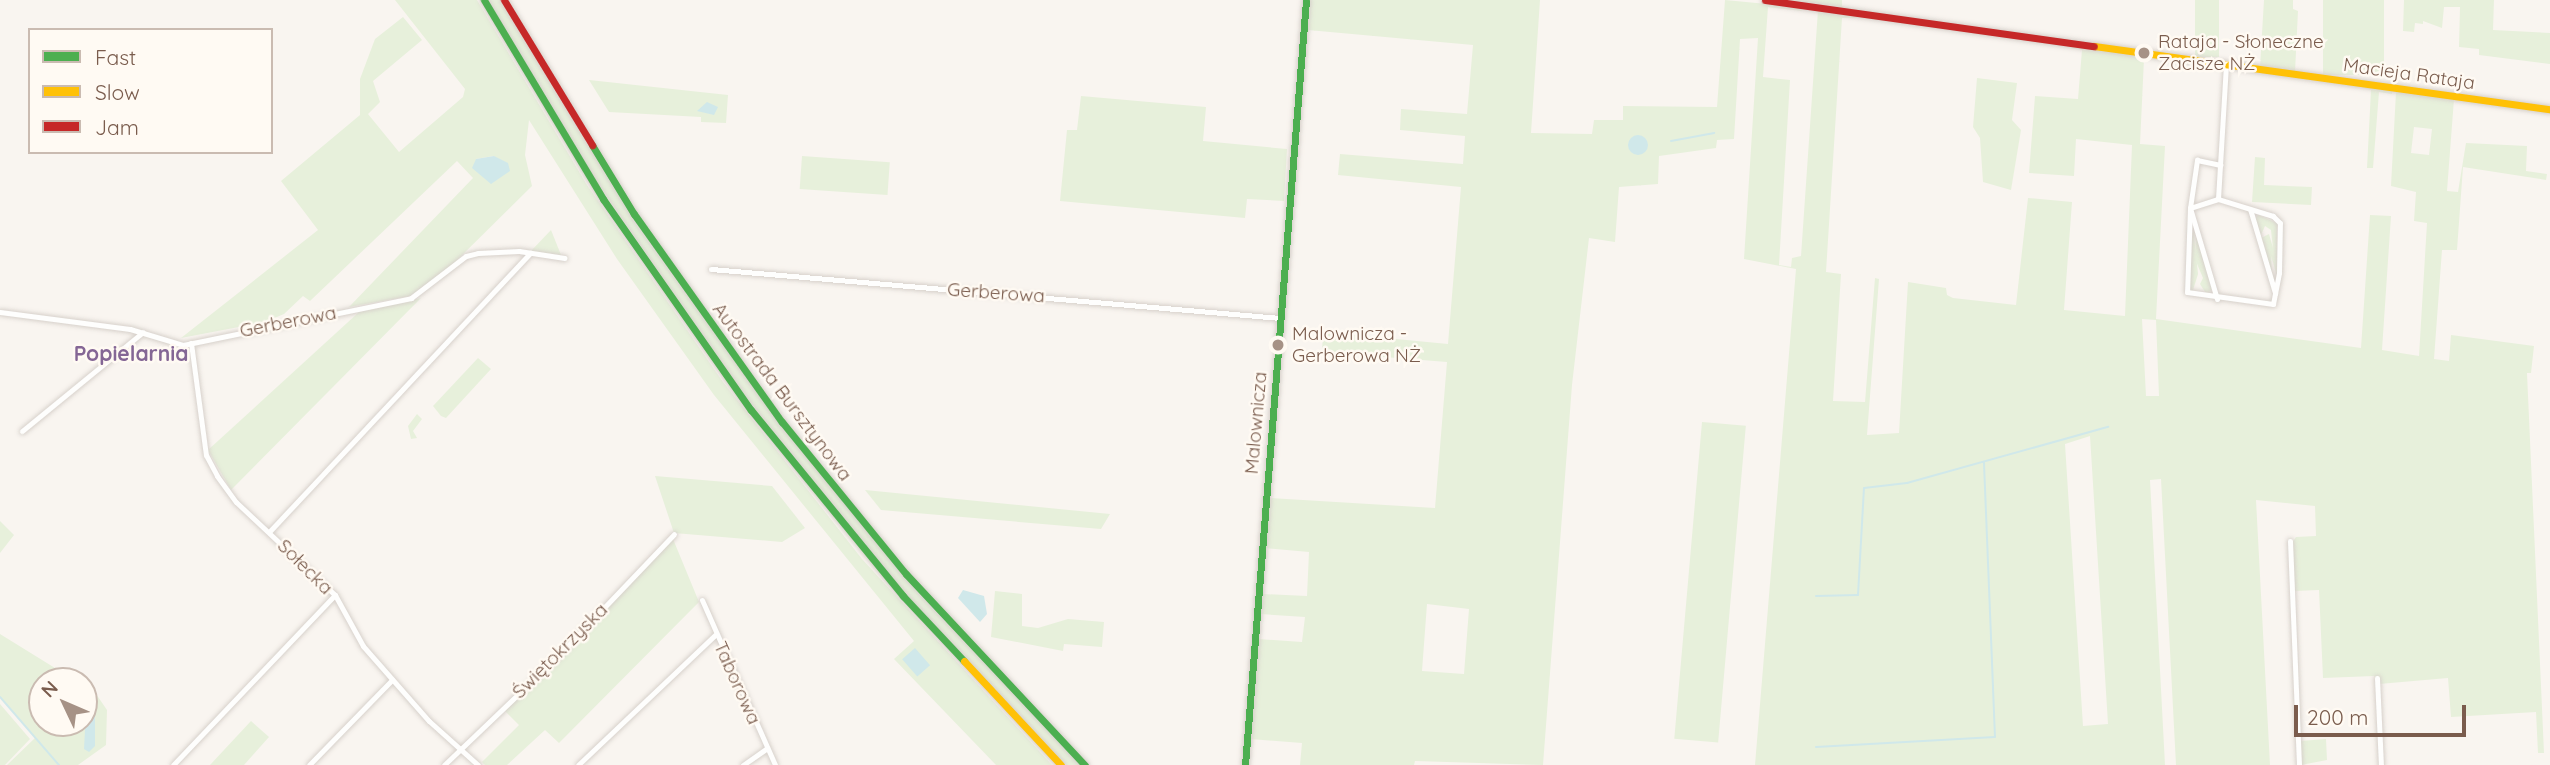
<!DOCTYPE html>
<html>
<head>
<meta charset="utf-8">
<style>
  body { margin:0 }
  #map { position:relative; width:2550px; height:765px; overflow:hidden; background:#f9f5f0; font-family:Quicksand,sans-serif }
  div>[style] { position:absolute }
  .green>* { inset:0; background:#e7f0db; transform-origin:0 0 }
  .water>* { inset:0; background:#d0e8ea; transform-origin:0 0 }
  .round { border-radius:50% }
  .stream>* { height:2px; margin:-1px; padding:0 1px; transform-origin:1px; border-radius:1px; background:#d0e8ea }
  .roads { filter:drop-shadow(0 0 2px #d7d1cb) drop-shadow(0 0 2px #d7d1cb) }
  .street>* { height:5px; margin:-2.5px; padding:0 2.5px; transform-origin:2.5px; border-radius:2.5px; background:#fefefd }
  .fast>* { height:7px; margin:-3.5px; padding:0 3.5px; transform-origin:3.5px; border-radius:3.5px; background:#4caf50 }
  .slow>* { height:7px; margin:-3.5px; padding:0 3.5px; transform-origin:3.5px; border-radius:3.5px; background:#ffc107 }
  .jam>* { height:7px; margin:-3.5px; padding:0 3.5px; transform-origin:3.5px; border-radius:3.5px; background:#c62828 }
  .dots>* { width:19px; height:19px; translate:-50% -50%; box-sizing:border-box; border:4px solid #fffaf3; border-radius:50% }
  span { translate:-50% -50%; white-space:nowrap; text-align:center; line-height:1.15; -webkit-text-stroke:5px #fffaf3; paint-order:stroke }
  .poi-label { font-size:19px; color:#7a5c4d }
  .left { translate:0 -50%; text-align:left }
  .street-label { font-size:19px; color:#7a5c4d }
  .neighbourhood-label { font-size:21px; color:#846695; font-weight:700 }
  .legend { position:absolute; left:28px; top:28px; width:245px; height:126px; box-sizing:border-box; background:#fffaf3; border:2px solid #cabbb1; margin:0; padding:9px 12px; list-style:none; font-size:21px; color:#7a5c4d }
  .legend li { display:flex; align-items:center; gap:14px; height:35px }
  .legend b { width:35px; border:2px solid #cabbb1 }
  .north { position:absolute; left:28px; top:667px; width:70px; height:70px; box-sizing:border-box; background:#fffaf3; border:2px solid #cabbb1; border-radius:50%; rotate:314deg; font-size:19px; font-weight:700; line-height:28px; text-align:center; color:#7a5c4d }
  .north::after { content:''; display:block; margin:auto; width:24px; height:32px; background:#a69286; clip-path:polygon(50% 0,100% 100%,50% 72%,0 100%) }
  .scale { position:absolute; left:2294px; top:705px; width:172px; height:32px; box-sizing:border-box; border:4px solid #7a5c4d; border-top:0; padding-left:9px; font-size:21px; line-height:24px; white-space:nowrap; color:#7a5c4d; -webkit-text-stroke:5px #fffaf3; paint-order:stroke }
</style>
</head>
<body>
<div id="map">
  <div class="green">
    <i style="clip-path:polygon(evenodd,395px 0,477px 0,587px 185px,723px 382px,862px 559px,1052px 765px,996px 765px,894px 659px,914px 641px,714px 395px,617px 259px,529px 120px,525px 155px,532px 186px,447px 270px,410px 296px,349px 307px,473px 178px,457px 161px,310px 301px,303px 296px,284px 314px,265px 322px,181px 338px,318px 230px,281px 181px,360px 115px,360px 79px,375px 39px,403px 17px,422px 40px,373px 81px,380px 102px,368px 114px,399px 152px,463px 97px,465px 89px,395px 0,494px 156px,503px 172px,496px 180px,480px 173px,476px 159px,494px 156px)"></i>
    <i style="clip-path:polygon(488px 0,500px 0,635px 223px,781px 427px,918px 593px,1080px 765px,1066px 765px,911px 600px,734px 382px,589px 170px)"></i>
    <i style="clip-path:polygon(evenodd,1308px 0,1540px 0,1531px 133px,1592px 134px,1594px 120px,1623px 120px,1623px 106px,1717px 107px,1725px 0,1800px 7px,1802px 11px,1768px 7px,1763px 77px,1790px 80px,1779px 265px,1791px 267px,1792px 258px,1801px 256px,1818px 10px,1868px 18px,1842px 18px,1826px 272px,1841px 274px,1833px 401px,1865px 402px,1875px 278px,1879px 279px,1867px 435px,1899px 433px,1908px 282px,1946px 288px,1947px 295px,1953px 298px,2016px 305px,2028px 198px,2072px 202px,2064px 310px,2125px 316px,2132px 145px,2076px 139px,2074px 176px,2029px 173px,2035px 96px,2078px 99px,2082px 50px,2070px 48px,2072px 45px,2156px 57px,2144px 59px,2140px 144px,2165px 146px,2156px 319px,2361px 348px,2370px 215px,2391px 216px,2382px 350px,2419px 356px,2427px 223px,2414px 221px,2416px 192px,2391px 186px,2396px 92px,2454px 99px,2447px 191px,2458px 192px,2466px 143px,2527px 146px,2526px 171px,2547px 174px,2546px 180px,2463px 167px,2457px 250px,2442px 250px,2434px 359px,2449px 361px,2451px 335px,2534px 346px,2531px 373px,2527px 373px,2544px 753px,2538px 753px,2536px 712px,2451px 717px,2448px 678px,2379px 684px,2374px 676px,2323px 678px,2319px 590px,2294px 591px,2290px 546px,2296px 537px,2316px 536px,2315px 506px,2256px 500px,2270px 765px,2176px 765px,2161px 479px,2150px 480px,2165px 765px,1755px 765px,1796px 269px,1744px 259px,1758px 38px,1740px 39px,1734px 139px,1717px 140px,1716px 148px,1659px 156px,1658px 184px,1619px 187px,1615px 242px,1589px 238px,1572px 385px,1543px 765px,1415px 761px,1414px 765px,1300px 765px,1302px 743px,1250px 739px,1258px 639px,1302px 642px,1305px 617px,1260px 614px,1262px 594px,1307px 596px,1309px 552px,1265px 548px,1270px 498px,1435px 508px,1447px 362px,1322px 352px,1323px 332px,1448px 344px,1461px 187px,1338px 175px,1340px 154px,1463px 164px,1465px 136px,1400px 130px,1401px 109px,1467px 114px,1473px 45px,1308px 30px,1308px 0,2414px 127px,2432px 129px,2429px 155px,2411px 153px,2414px 127px,1308px 0,2142px 319px,2156px 320px,2159px 396px,2146px 396px,2142px 319px,1308px 0,2090px 436px,2108px 724px,2083px 726px,2065px 444px,2090px 436px,1308px 0,1427px 604px,1469px 609px,1464px 674px,1422px 671px,1427px 604px)"></i>
    <i style="clip-path:polygon(1790px 0,1842px 0,1842px 6px,1853px 9px)"></i>
    <i style="left:2195px;top:0;width:24px;height:57px"></i>
    <i style="clip-path:polygon(2264px 0,2293px 0,2293px 9px,2298px 11px,2295px 72px,2260px 67px)"></i>
    <i style="left:2323px;top:0;width:61px;height:75px"></i>
    <i style="clip-path:polygon(2404px 0,2494px 0,2493px 30px,2550px 33px,2550px 64px,2479px 55px,2479px 49px,2459px 47px,2460px 7px,2444px 7px,2442px 28px,2423px 21px,2423px 24px,2415px 23px,2414px 32px,2403px 31px)"></i>
    <i style="clip-path:polygon(1977px 78px,2017px 83px,2012px 120px,2021px 130px,2011px 190px,1983px 182px,1980px 138px,1973px 127px)"></i>
    <i style="clip-path:polygon(589px 80px,728px 95px,726px 123px,701px 122px,701px 117px,609px 112px)"></i>
    <i style="clip-path:polygon(2351px 84px,2392px 90px,2392px 94px,2379px 92px,2373px 168px,2367px 168px,2371px 90px)"></i>
    <i style="clip-path:polygon(1081px 96px,1206px 107px,1203px 141px,1287px 149px,1284px 201px,1247px 199px,1245px 218px,1060px 201px,1067px 130px,1077px 130px)"></i>
    <i style="left:802px;top:156px;width:88px;height:33px;rotate:4deg"></i>
    <i style="clip-path:polygon(2255px 157px,2265px 158px,2264px 185px,2312px 187px,2311px 205px,2252px 202px)"></i>
    <i style="clip-path:polygon(2258px 215px,2277px 223px,2277px 276px,2271px 256px,2272px 276px,2261px 238px,2269px 234px,2273px 248px,2271px 230px,2265px 226px,2260px 237px,2255px 218px)"></i>
    <i style="clip-path:polygon(2193px 226px,2198px 274px,2192px 293px,2190px 292px)"></i>
    <i style="clip-path:polygon(551px 230px,561px 255px,531px 251px)"></i>
    <i style="clip-path:polygon(2196px 235px,2212px 288px,2207px 295px,2200px 284px,2203px 278px,2195px 259px)"></i>
    <i style="clip-path:polygon(421px 298px,231px 490px,208px 450px,359px 312px)"></i>
    <i style="clip-path:polygon(478px 358px,491px 369px,446px 418px,441px 416px,433px 406px)"></i>
    <i style="clip-path:polygon(417px 414px,422px 419px,413px 431px,417px 438px,411px 439px,408px 426px)"></i>
    <i style="left:1702px;top:422px;width:44px;height:318px;rotate:5deg"></i>
    <i style="clip-path:polygon(655px 476px,772px 486px,805px 528px,782px 542px,674px 533px)"></i>
    <i style="clip-path:polygon(865px 490px,1110px 514px,1101px 529px,881px 510px)"></i>
    <i style="clip-path:polygon(0 521px,14px 535px,0 553px)"></i>
    <i style="clip-path:polygon(673px 539px,699px 602px,559px 743px,545px 730px,507px 765px,485px 765px,482px 762px,519px 725px,505px 711px)"></i>
    <i style="clip-path:polygon(995px 591px,1022px 594px,1022px 626px,1038px 628px,1068px 619px,1104px 622px,1102px 647px,1064px 644px,1063px 651px,991px 637px)"></i>
    <i style="clip-path:polygon(0 634px,76px 681px,42px 681px,42px 723px,84px 723px,84px 684px,92px 688px,107px 710px,106px 745px,78px 765px,7px 765px,35px 738px,0 697px)"></i>
    <i style="clip-path:polygon(0 704px,30px 739px,5px 765px,0 765px)"></i>
    <i style="clip-path:polygon(251px 721px,269px 737px,244px 765px,210px 765px)"></i>
    <i style="clip-path:polygon(2300px 729px,2301px 741px,2326px 739px,2327px 760px,2301px 765px)"></i>
  </div>
  <div class="water">
    <i style="clip-path:polygon(707px 102px,718px 107px,714px 115px,697px 111px)"></i>
    <i class="round" style="left:1628px;top:135px;width:20px;height:20px"></i>
    <i style="clip-path:polygon(494px 156px,508px 163px,510px 171px,491px 184px,472px 168px,476px 159px)"></i>
    <i style="clip-path:polygon(963px 590px,984px 596px,987px 614px,980px 622px,958px 598px)"></i>
    <i style="left:915px;top:648px;width:23px;height:17px;rotate:49deg"></i>
    <i style="clip-path:polygon(86px 711px,95px 716px,95px 746px,89px 752px,84px 749px)"></i>
  </div>
  <div class="stream">
    <i style="left:1671px;top:141px;width:44px;rotate:-10.5deg"></i>
    <i style="left:1816px;top:596px;width:42px;rotate:-1.4deg"></i>
    <i style="left:1858px;top:595px;width:107px;rotate:-86.8deg"></i>
    <i style="left:1864px;top:488px;width:43px;rotate:-6.6deg"></i>
    <i style="left:1907px;top:483px;width:209px;rotate:-15.6deg"></i>
    <i style="left:0;top:697px;width:90px;rotate:49.1deg"></i>
    <i style="left:1816px;top:747px;width:179px;rotate:-3.2deg"></i>
    <i style="left:1995px;top:737px;width:275px;rotate:-92.3deg"></i>
  </div>
  <div class="roads">
    <div class="street">
      <i style="left:2218px;top:199px;width:29px;rotate:162deg"></i>
      <i style="left:2190px;top:208px;width:84px;rotate:92deg"></i>
      <i style="left:2187px;top:292px;width:87px;rotate:7.9deg"></i>
      <i style="left:2273px;top:304px;width:32px;rotate:-79deg"></i>
      <i style="left:2279px;top:273px;width:50px;rotate:-88.9deg"></i>
      <i style="left:2280px;top:223px;width:10px;rotate:-135deg"></i>
      <i style="left:2273px;top:216px;width:58px;rotate:-162.8deg"></i>
      <i style="left:2218px;top:199px;width:134px;rotate:-86.6deg"></i>
      <i style="left:2250px;top:209px;width:88px;rotate:73.4deg"></i>
      <i style="left:711px;top:269px;width:571px;rotate:4.92deg"></i>
      <i style="left:2217px;top:299px;width:95px;rotate:-106.5deg"></i>
      <i style="left:2190px;top:208px;width:49px;rotate:-81.7deg"></i>
      <i style="left:2197px;top:160px;width:24px;rotate:12deg"></i>
      <i style="left:0;top:312px;width:131px;rotate:7.5deg"></i>
      <i style="left:130px;top:329px;width:55px;rotate:16.8deg"></i>
      <i style="left:183px;top:345px;width:233px;rotate:-11.6deg"></i>
      <i style="left:411px;top:298px;width:69px;rotate:-37.4deg"></i>
      <i style="left:466px;top:256px;width:12px;rotate:-14deg"></i>
      <i style="left:478px;top:253px;width:41px;rotate:-2.8deg"></i>
      <i style="left:519px;top:251px;width:46px;rotate:8.8deg"></i>
      <i style="left:191px;top:343px;width:113px;rotate:82.4deg"></i>
      <i style="left:206px;top:455px;width:24px;rotate:62deg"></i>
      <i style="left:217px;top:476px;width:32px;rotate:54deg"></i>
      <i style="left:236px;top:502px;width:136px;rotate:43.2deg"></i>
      <i style="left:335px;top:595px;width:58px;rotate:61.2deg"></i>
      <i style="left:363px;top:646px;width:100px;rotate:48.7deg"></i>
      <i style="left:429px;top:721px;width:66px;rotate:41.9deg"></i>
      <i style="left:22px;top:431px;width:156px;rotate:-39.3deg"></i>
      <i style="left:270px;top:531px;width:381px;rotate:-46.9deg"></i>
      <i style="left:2290px;top:541px;width:224px;rotate:87.7deg"></i>
      <i style="left:702px;top:600px;width:180px;rotate:66.1deg"></i>
      <i style="left:2377px;top:678px;width:87px;rotate:87.4deg"></i>
      <i style="left:173px;top:765px;width:235px;rotate:-46.4deg"></i>
      <i style="left:309px;top:765px;width:119px;rotate:-45.7deg"></i>
      <i style="left:444px;top:765px;width:155px;rotate:-43.7deg"></i>
      <i style="left:556px;top:658px;width:171px;rotate:-46.4deg"></i>
      <i style="left:578px;top:765px;width:189px;rotate:-43.5deg"></i>
      <i style="left:743px;top:765px;width:29px;rotate:-35deg"></i>
    </div>
    <div class="fast">
      <i style="left:484px;top:0;width:232px;rotate:59.1deg"></i>
      <i style="left:603px;top:199px;width:258px;rotate:55deg"></i>
      <i style="left:751px;top:410px;width:240px;rotate:50.7deg"></i>
      <i style="left:903px;top:596px;width:89px;rotate:46.8deg"></i>
      <i style="left:592px;top:145px;width:81px;rotate:58.7deg"></i>
      <i style="left:634px;top:214px;width:255px;rotate:54.6deg"></i>
      <i style="left:782px;top:422px;width:196px;rotate:50.8deg"></i>
      <i style="left:906px;top:574px;width:262px;rotate:46.9deg"></i>
      <i style="left:1245px;top:765px;width:767px;rotate:-85.44deg"></i>
    </div>
    <div class="slow">
      <i style="left:2094px;top:46px;width:460px;rotate:7.9deg"></i>
      <i style="left:964px;top:661px;width:142px;rotate:47deg"></i>
    </div>
    <div class="jam">
      <i style="left:504px;top:0;width:170px;rotate:58.7deg"></i>
      <i style="left:1765px;top:0;width:332px;rotate:8deg"></i>
    </div>
  </div>
  <div class="dots">
    <i style="left:2144px;top:53px;background:#a69286"></i>
    <i style="left:1278px;top:345px;background:#a69286"></i>
  </div>
  <div class="poi-label">
    <span class="left" style="left:2158px;top:53px">Rataja - Słoneczne<br>Zacisze NŻ</span>
    <span class="left" style="left:1292px;top:345px">Malownicza -<br>Gerberowa NŻ</span>
  </div>
  <div class="street-label">
    <span style="left:2409px;top:74px;rotate:8deg">Macieja Rataja</span>
    <span style="left:996px;top:293px;rotate:4deg">Gerberowa</span>
    <span style="left:288px;top:322px;rotate:-11deg">Gerberowa</span>
    <span style="left:782px;top:392px;rotate:53deg">Autostrada Bursztynowa</span>
    <span style="left:1256px;top:423px;rotate:-85deg">Malownicza</span>
    <span style="left:305px;top:567px;rotate:45deg">Sołecka</span>
    <span style="left:560px;top:651px;rotate:-45deg">Świętokrzyska</span>
    <span style="left:737px;top:683px;rotate:66deg">Taborowa</span>
  </div>
  <div class="neighbourhood-label">
    <span style="left:131px;top:353px">Popielarnia</span>
  </div>
  <ul class="legend">
  <li><b style="height:9px;background:#4caf50"></b>Fast</li>
  <li><b style="height:9px;background:#ffc107"></b>Slow</li>
  <li><b style="height:9px;background:#c62828"></b>Jam</li>
  </ul>
  <div class="north">N</div>
  <div class="scale">200 m</div>
</div>
</body>
</html>
